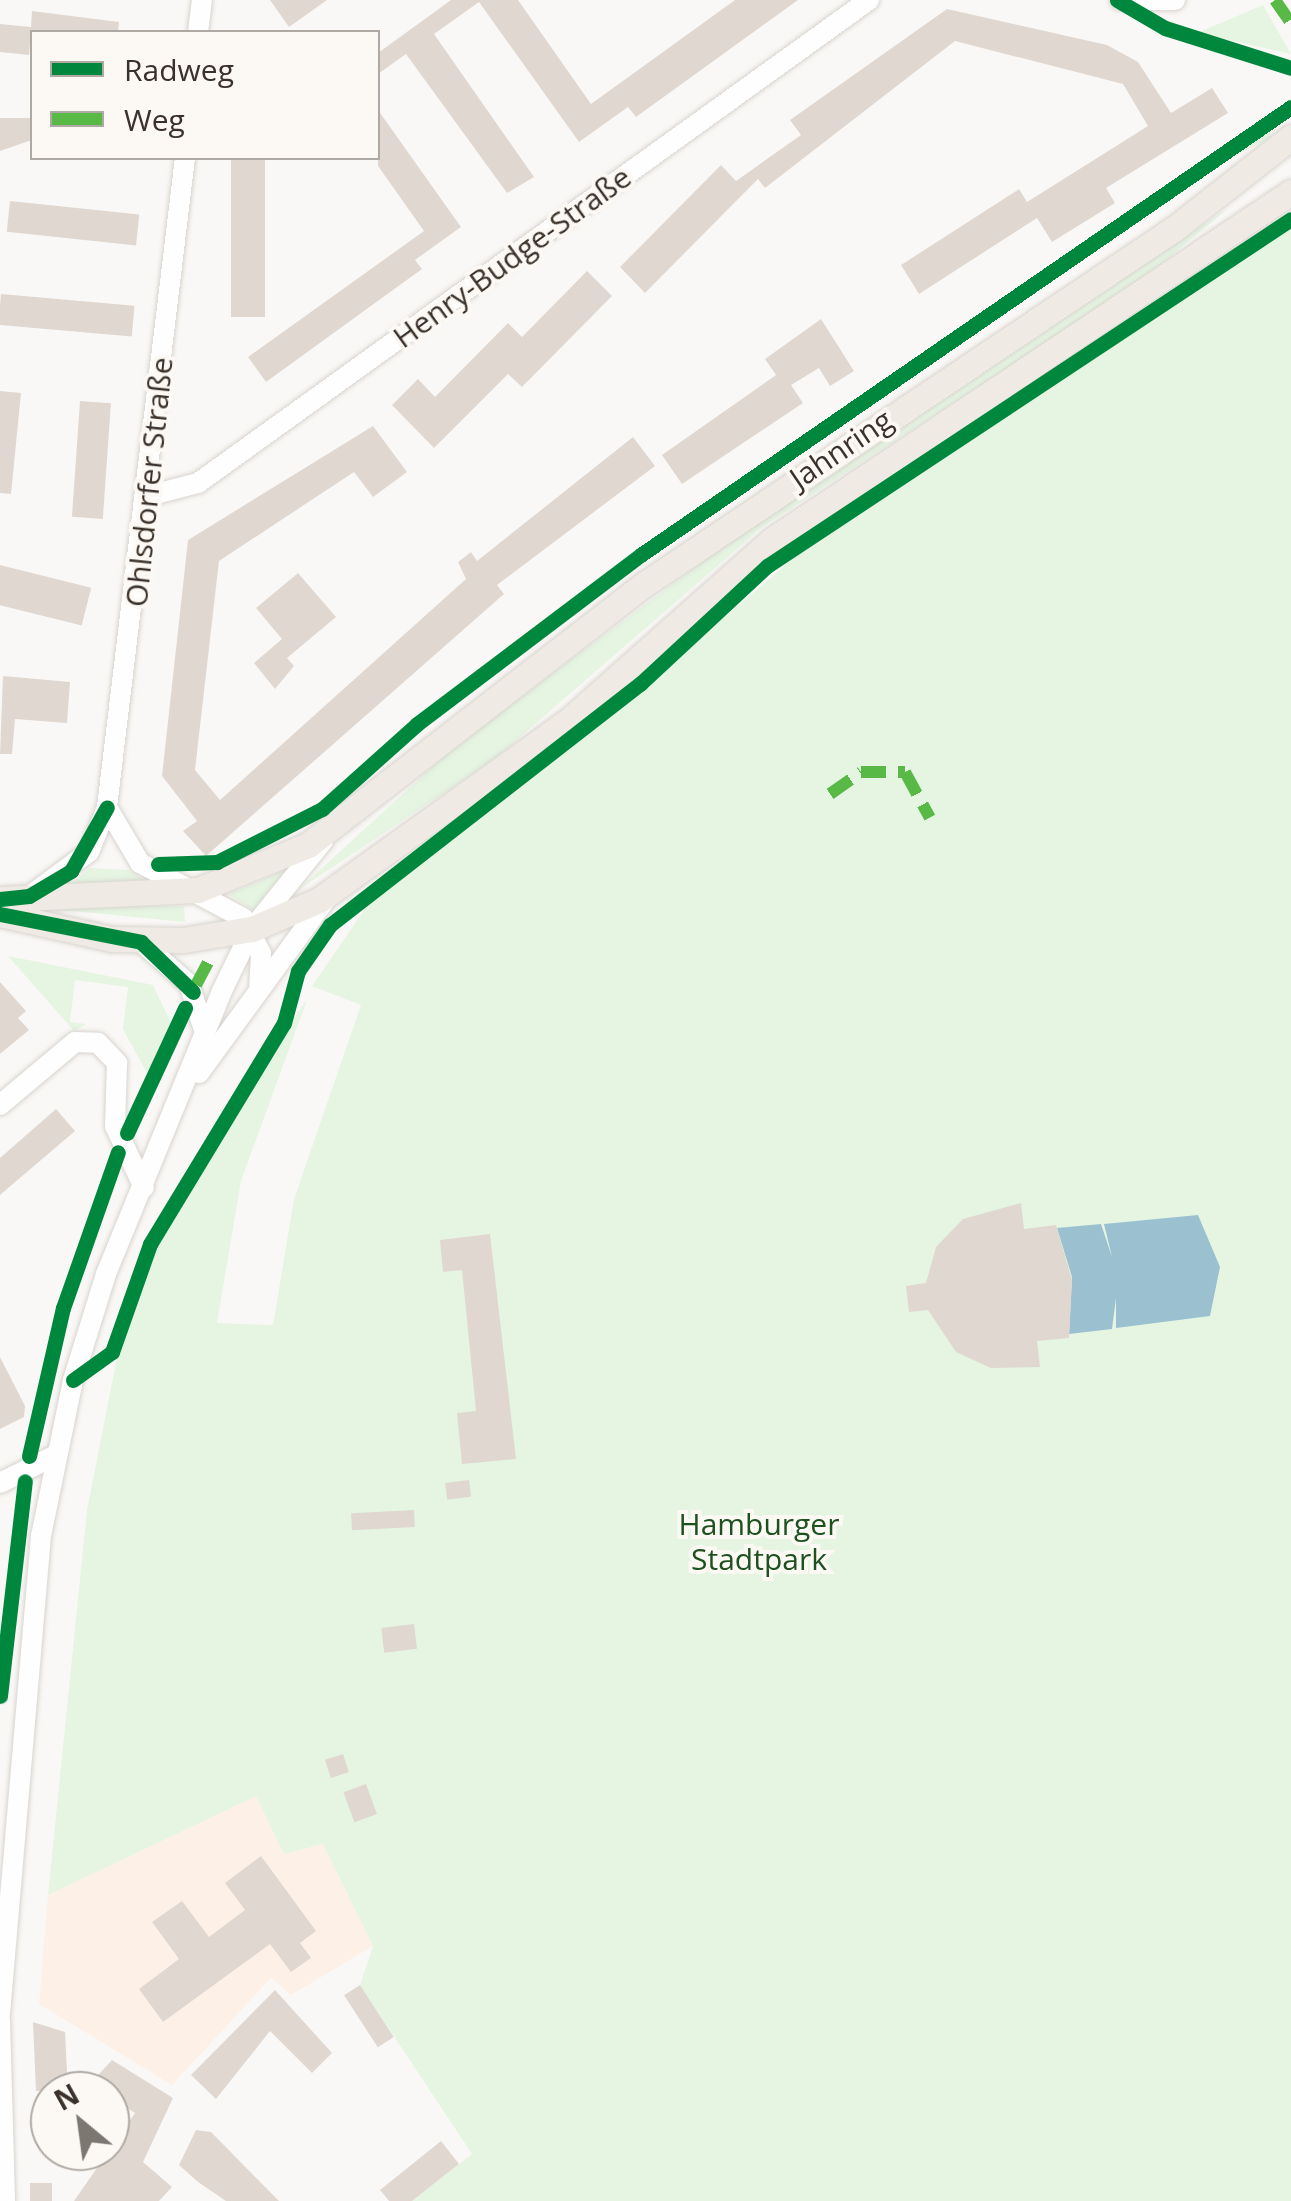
<!DOCTYPE html>
<html>
<head>
<meta charset="utf-8">
<style>
  body { margin:0 }
  #map { position:relative; width:1291px; height:2201px; overflow:hidden; background:#faf8f6; font-family:"Open Sans",sans-serif }
  div>[style] { position:absolute }
  .industrial>* { inset:0; background:#fdf0e7 }
  .green>* { inset:0; background:#e5f5e2 }
  .water>* { inset:0; background:#9bc1d1 }
  .building>* { inset:0; background:#e0d8d0; transform-origin:0 0 }
  .roads { filter:drop-shadow(0 0 2px #d8d4ce) drop-shadow(0 0 2px #d8d4ce) }
  .minor>* { height:20px; margin:-10px; padding:0 10px; transform-origin:10px; border-radius:10px; background:#fefefe }
  .major>* { height:25px; margin:-12.5px; padding:0 12.5px; transform-origin:12.5px; border-radius:12.5px; background:#efeae3 }
  .quiet>* { height:12px; margin-top:-6px; transform-origin:0; background:repeating-linear-gradient(90deg,#58b947 0 25px,transparent 0 37px) }
  .cycleway>* { height:15px; margin:-7.5px; padding:0 7.5px; transform-origin:7.5px; border-radius:7.5px; background:#00873e }
  span { translate:-50% -50%; white-space:nowrap; text-align:center; line-height:1.15; -webkit-text-stroke:8px #fcf8f4; paint-order:stroke }
  .street-label { font-size:30px; color:#3a322a }
  .park-label { font-size:30px; color:#1d5220 }
  .legend { position:absolute; left:30px; top:30px; width:350px; height:130px; box-sizing:border-box; background:#fcf8f4; border:2px solid #aea9a3; margin:0; padding:12px 18px; list-style:none; font-size:30px; color:#3a322a }
  .legend li { display:flex; align-items:center; gap:20px; height:50px }
  .legend b { width:50px; border:2px solid #aea9a3 }
  .north { position:absolute; left:30px; top:2071px; width:100px; height:100px; box-sizing:border-box; background:#fcf8f4; border:2px solid #aea9a3; border-radius:50%; rotate:331deg; font-size:28px; font-weight:700; line-height:40px; text-align:center; color:#3a322a }
  .north::after { content:''; display:block; margin:auto; width:35px; height:45px; background:#7d7771; clip-path:polygon(50% 0,100% 100%,50% 72%,0 100%) }
</style>
</head>
<body>
<div id="map">
  <div class="industrial">
    <i style="clip-path:polygon(257px 1795px,284px 1854px,323px 1844px,373px 1946px,291px 1995px,271px 1978px,172px 2085px,39px 2004px,48px 1895px)"></i>
  </div>
  <div class="green">
    <i style="clip-path:polygon(1263px 5px,1291px 54px,1197px 33px)"></i>
    <i style="clip-path:polygon(1270px 127px,1270px 138px,1202px 172px)"></i>
    <i style="clip-path:polygon(1230px 207px,1142px 280px,761px 528px,496px 758px,297px 891px,454px 747px,741px 533px)"></i>
    <i style="clip-path:polygon(1291px 222px,1291px 2201px,412px 2201px,472px 2154px,360px 1985px,373px 1946px,323px 1844px,284px 1854px,256px 1796px,48px 1895px,87px 1510px,121px 1337px,153px 1254px,230px 1107px,307px 1000px,241px 1181px,217px 1323px,273px 1325px,294px 1199px,361px 1005px,312px 986px,378px 890px,641px 689px,824px 532px)"></i>
    <i style="clip-path:polygon(90px 868px,130px 870px,151px 885px,70px 885px)"></i>
    <i style="clip-path:polygon(288px 868px,254px 910px,228px 894px,259px 882px)"></i>
    <i style="clip-path:polygon(184px 906px,185px 922px,52px 909px,52px 906px)"></i>
    <i style="clip-path:polygon(8px 956px,153px 985px,171px 1023px,147px 1073px,123px 1029px,128px 987px,75px 980px,70px 1022px,86px 1024px,74px 1031px)"></i>
  </div>
  <div class="water">
    <i style="clip-path:polygon(1198px 1215px,1220px 1267px,1210px 1316px,1116px 1328px,1116px 1298px,1112px 1329px,1069px 1334px,1072px 1277px,1057px 1228px,1101px 1224px,1112px 1257px,1104px 1224px)"></i>
  </div>
  <div class="building">
    <i style="clip-path:polygon(270px 0,327px 0,289px 27px)"></i>
    <i style="clip-path:polygon(451px 0,518px 0,591px 104px,735px 0,798px 0,636px 117px,628px 107px,579px 142px,479px 2px,434px 34px,534px 177px,507px 193px,406px 54px,378px 74px,378px 53px)"></i>
    <i style="clip-path:polygon(947px 9px,1107px 45px,1138px 62px,1171px 113px,1212px 88px,1228px 113px,1106px 188px,1115px 203px,1052px 242px,1037px 218px,919px 294px,901px 265px,1019px 189px,1027px 202px,1148px 126px,1123px 84px,955px 41px,765px 188px,758px 179px,645px 293px,620px 267px,721px 165px,736px 181px,801px 135px,790px 120px)"></i>
    <i style="clip-path:polygon(32px 11px,119px 22px,118px 32px,31px 32px,29px 55px,0 52px,0 24px,31px 27px)"></i>
    <i style="clip-path:polygon(378px 110px,461px 227px,415px 260px,422px 269px,266px 382px,248px 357px,424px 231px,378px 166px)"></i>
    <i style="clip-path:polygon(0 118px,32px 118px,32px 140px,0 151px)"></i>
    <i style="left:231px;top:158px;width:34px;height:159px"></i>
    <i style="left:10px;top:201px;width:130px;height:31px;rotate:6deg"></i>
    <i style="clip-path:polygon(587px 271px,612px 296px,522px 387px,508px 374px,434px 448px,392px 405px,418px 379px,435px 397px,508px 323px,522px 337px)"></i>
    <i style="left:1px;top:294px;width:134px;height:31px;rotate:5deg"></i>
    <i style="clip-path:polygon(821px 319px,854px 371px,830px 386px,819px 368px,791px 385px,803px 403px,682px 484px,662px 455px,776px 375px,765px 359px)"></i>
    <i style="clip-path:polygon(0 391px,21px 393px,11px 494px,0 493px)"></i>
    <i style="left:80px;top:401px;width:31px;height:116px;rotate:4deg"></i>
    <i style="clip-path:polygon(373px 426px,407px 472px,373px 497px,354px 472px,219px 561px,195px 770px,220px 800px,466px 579px,458px 562px,471px 552px,477px 561px,633px 437px,655px 466px,497px 585px,504px 594px,206px 856px,183px 831px,197px 821px,162px 776px,188px 540px)"></i>
    <i style="left:0;top:565px;width:94px;height:39px;rotate:14deg"></i>
    <i style="clip-path:polygon(298px 573px,336px 617px,287px 658px,294px 666px,275px 689px,254px 663px,282px 639px,256px 608px)"></i>
    <i style="clip-path:polygon(3px 676px,70px 682px,67px 723px,15px 719px,12px 754px,0 754px)"></i>
    <i style="clip-path:polygon(0 982px,26px 1011px,18px 1018px,29px 1030px,0 1054px)"></i>
    <i style="clip-path:polygon(56px 1109px,75px 1131px,0 1195px,0 1158px)"></i>
    <i style="clip-path:polygon(1021px 1203px,1024px 1229px,1056px 1225px,1072px 1280px,1069px 1338px,1037px 1341px,1040px 1367px,991px 1368px,956px 1352px,928px 1310px,909px 1312px,906px 1286px,926px 1283px,936px 1247px,963px 1219px)"></i>
    <i style="clip-path:polygon(490px 1234px,516px 1459px,462px 1464px,457px 1413px,476px 1411px,462px 1270px,443px 1272px,440px 1240px)"></i>
    <i style="clip-path:polygon(0 1357px,25px 1406px,24px 1417px,0 1429px)"></i>
    <i style="left:469px;top:1480px;width:17px;height:24px;rotate:83deg"></i>
    <i style="left:414px;top:1510px;width:17px;height:63px;rotate:87deg"></i>
    <i style="left:414px;top:1624px;width:25px;height:33px;rotate:83deg"></i>
    <i style="left:343px;top:1754px;width:19px;height:19px;rotate:72deg"></i>
    <i style="left:366px;top:1784px;width:32px;height:24px;rotate:70deg"></i>
    <i style="clip-path:polygon(261px 1856px,316px 1931px,300px 1943px,311px 1958px,291px 1972px,270px 1944px,163px 2022px,139px 1989px,179px 1959px,152px 1922px,182px 1901px,209px 1937px,245px 1910px,225px 1883px)"></i>
    <i style="left:360px;top:1985px;width:62px;height:19px;rotate:57deg"></i>
    <i style="clip-path:polygon(275px 1990px,332px 2053px,312px 2073px,270px 2031px,216px 2099px,191px 2075px)"></i>
    <i style="clip-path:polygon(33px 2022px,65px 2032px,68px 2091px,36px 2091px)"></i>
    <i style="clip-path:polygon(112px 2060px,173px 2098px,143px 2162px,172px 2187px,159px 2201px,74px 2201px,135px 2113px,89px 2085px)"></i>
    <i style="clip-path:polygon(196px 2130px,211px 2132px,279px 2201px,226px 2201px,198px 2182px,179px 2165px)"></i>
    <i style="clip-path:polygon(441px 2141px,459px 2164px,412px 2201px,389px 2201px,380px 2190px)"></i>
    <i style="left:52px;top:2183px;width:18px;height:22px;rotate:90deg"></i>
  </div>
  <div class="roads">
    <div class="minor">
      <i style="left:1120px;top:0;width:55px"></i>
      <i style="left:198px;top:32px;width:32px;rotate:-83deg"></i>
      <i style="left:148px;top:496px;width:52px;rotate:-14.6deg"></i>
      <i style="left:198px;top:483px;width:827px;rotate:-35.75deg"></i>
      <i style="left:107px;top:807px;width:65px;rotate:59.5deg"></i>
      <i style="left:140px;top:863px;width:117px;rotate:28.1deg"></i>
      <i style="left:243px;top:918px;width:39px;rotate:63deg"></i>
      <i style="left:261px;top:953px;width:33px;rotate:93deg"></i>
      <i style="left:31px;top:895px;width:72px;rotate:-36.6deg"></i>
      <i style="left:89px;top:852px;width:48px;rotate:-68.2deg"></i>
      <i style="left:107px;top:807px;width:654px;rotate:-83.15deg"></i>
      <i style="left:141px;top:942px;width:64px;rotate:41.2deg"></i>
      <i style="left:189px;top:984px;width:48px;rotate:71.9deg"></i>
      <i style="left:199px;top:1073px;width:215px;rotate:-53.9deg"></i>
      <i style="left:0;top:1105px;width:98px;rotate:-40deg"></i>
      <i style="left:75px;top:1042px;width:23px;rotate:2deg"></i>
      <i style="left:98px;top:1043px;width:28px;rotate:46deg"></i>
      <i style="left:117px;top:1063px;width:63px;rotate:91.8deg"></i>
      <i style="left:115px;top:1126px;width:68px;rotate:64.9deg"></i>
      <i style="left:0;top:1483px;width:63px;rotate:-26.6deg"></i>
      <i style="left:0;top:2014px;width:480px;rotate:-85.1deg"></i>
      <i style="left:41px;top:1536px;width:159px;rotate:-78.4deg"></i>
      <i style="left:73px;top:1380px;width:111px;rotate:-72.7deg"></i>
      <i style="left:106px;top:1274px;width:304px;rotate:-67.7deg"></i>
      <i style="left:221px;top:993px;width:71px;rotate:-64.2deg"></i>
      <i style="left:252px;top:929px;width:113px;rotate:-51.1deg"></i>
      <i style="left:0;top:2020px;width:181px;rotate:88.4deg"></i>
    </div>
    <div class="major">
      <i style="left:0;top:899px;width:198px;rotate:-2.6deg"></i>
      <i style="left:198px;top:890px;width:119px;rotate:-22.2deg"></i>
      <i style="left:308px;top:845px;width:426px;rotate:-37.8deg"></i>
      <i style="left:645px;top:584px;width:638px;rotate:-33.89deg"></i>
      <i style="left:1175px;top:228px;width:147px;rotate:-38.1deg"></i>
      <i style="left:0;top:914px;width:115px;rotate:12.6deg"></i>
      <i style="left:112px;top:939px;width:71px;rotate:0.8deg"></i>
      <i style="left:183px;top:940px;width:70px;rotate:-9.1deg"></i>
      <i style="left:252px;top:929px;width:73px;rotate:-23.4deg"></i>
      <i style="left:319px;top:900px;width:305px;rotate:-35.7deg"></i>
      <i style="left:567px;top:722px;width:274px;rotate:-41.6deg"></i>
      <i style="left:772px;top:540px;width:625px;rotate:-33.84deg"></i>
    </div>
  </div>
  <div class="quiet">
    <i style="left:1275px;top:0;width:28px;rotate:55deg"></i>
    <i style="left:830px;top:794px;width:38px;rotate:-35deg"></i>
    <i style="left:861px;top:772px;width:44px"></i>
    <i style="left:905px;top:772px;width:52px;rotate:61.5deg"></i>
    <i style="left:196px;top:985px;width:27px;rotate:-62deg"></i>
  </div>
  <div class="cycleway">
    <i style="left:1117px;top:0;width:56px;rotate:30.3deg"></i>
    <i style="left:1165px;top:28px;width:132px;rotate:17.6deg"></i>
    <i style="left:158px;top:864px;width:59px;rotate:-1.9deg"></i>
    <i style="left:217px;top:862px;width:118px;rotate:-26.8deg"></i>
    <i style="left:322px;top:809px;width:127px;rotate:-41.8deg"></i>
    <i style="left:417px;top:724px;width:282px;rotate:-37.1deg"></i>
    <i style="left:642px;top:554px;width:788px;rotate:-34.56deg"></i>
    <i style="left:0;top:899px;width:29px;rotate:-6deg"></i>
    <i style="left:29px;top:896px;width:49px;rotate:-30.8deg"></i>
    <i style="left:71px;top:871px;width:73px;rotate:-60.6deg"></i>
    <i style="left:0;top:914px;width:144px;rotate:11.2deg"></i>
    <i style="left:141px;top:942px;width:72px;rotate:43.9deg"></i>
    <i style="left:127px;top:1133px;width:138px;rotate:-65.1deg"></i>
    <i style="left:73px;top:1380px;width:48px;rotate:-35.7deg"></i>
    <i style="left:112px;top:1352px;width:114px;rotate:-70.6deg"></i>
    <i style="left:150px;top:1244px;width:258px;rotate:-58.8deg"></i>
    <i style="left:284px;top:1023px;width:54px;rotate:-74.9deg"></i>
    <i style="left:298px;top:971px;width:56px;rotate:-55.2deg"></i>
    <i style="left:330px;top:925px;width:393px;rotate:-37.9deg"></i>
    <i style="left:640px;top:684px;width:173px;rotate:-42.9deg"></i>
    <i style="left:767px;top:566px;width:628px;rotate:-33.51deg"></i>
    <i style="left:29px;top:1456px;width:152px;rotate:-77.1deg"></i>
    <i style="left:63px;top:1308px;width:165px;rotate:-70.6deg"></i>
    <i style="left:0;top:1696px;width:216px;rotate:-83.4deg"></i>
  </div>
  <div class="street-label">
    <span style="left:512px;top:257px;rotate:-36deg">Henry-Budge-Straße</span>
    <span style="left:841px;top:449px;rotate:-34deg">Jahnring</span>
    <span style="left:149px;top:482px;rotate:-84deg">Ohlsdorfer Straße</span>
  </div>
  <div class="park-label">
    <span style="left:759px;top:1541px">Hamburger<br>Stadtpark</span>
  </div>
  <ul class="legend">
  <li><b style="height:12px;background:#00873e"></b>Radweg</li>
  <li><b style="height:12px;background:#58b947"></b>Weg</li>
  </ul>
  <div class="north">N</div>
</div>
</body>
</html>
